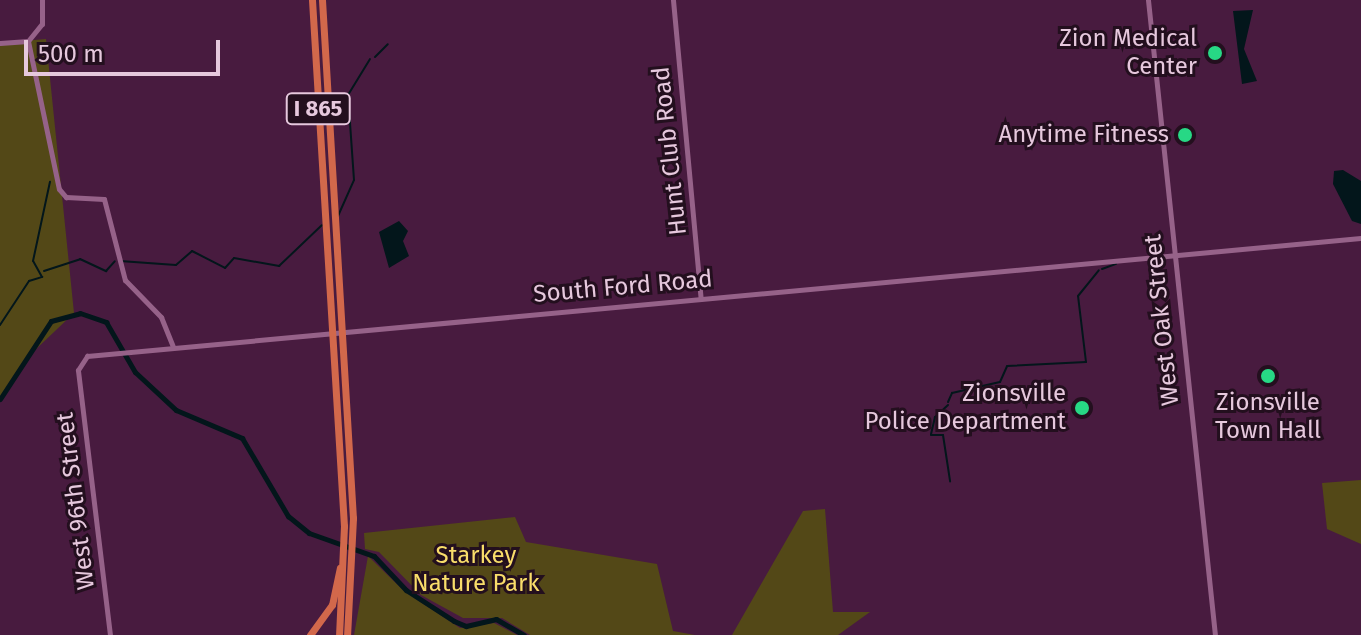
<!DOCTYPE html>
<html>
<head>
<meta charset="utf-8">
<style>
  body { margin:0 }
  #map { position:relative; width:1361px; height:635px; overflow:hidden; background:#481b3f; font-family:"Fira Sans",sans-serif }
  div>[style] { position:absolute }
  .green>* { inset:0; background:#534817 }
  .water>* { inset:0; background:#03161b }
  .stream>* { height:2px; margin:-1px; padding:0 1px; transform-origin:1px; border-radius:1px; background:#03161b }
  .river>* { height:5px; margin:-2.5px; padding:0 2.5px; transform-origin:2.5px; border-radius:2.5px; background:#03161b }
  .secondary>* { height:5px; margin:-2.5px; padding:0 2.5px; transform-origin:2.5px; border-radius:2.5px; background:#966289 }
  .highway>* { height:7px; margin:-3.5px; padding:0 3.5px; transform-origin:3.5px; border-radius:3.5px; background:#d2684b }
  .dots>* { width:22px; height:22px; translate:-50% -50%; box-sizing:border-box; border:4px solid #230f1e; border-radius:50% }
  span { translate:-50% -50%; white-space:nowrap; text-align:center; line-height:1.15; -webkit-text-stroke:6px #230f1e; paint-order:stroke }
  .shield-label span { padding:2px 6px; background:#230f1e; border:2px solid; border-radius:6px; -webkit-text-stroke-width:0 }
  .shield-label { font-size:22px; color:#e6c8dd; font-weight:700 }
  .poi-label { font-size:24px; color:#e6c8dd }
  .right { translate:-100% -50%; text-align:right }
  .street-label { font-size:24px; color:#e6c8dd }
  .park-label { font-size:24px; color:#f9dd6a }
  .scale { position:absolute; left:24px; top:40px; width:196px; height:36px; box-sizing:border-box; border:4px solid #e6c8dd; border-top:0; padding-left:10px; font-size:24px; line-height:28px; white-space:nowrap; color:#e6c8dd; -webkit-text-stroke:6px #230f1e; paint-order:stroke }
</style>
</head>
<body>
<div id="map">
  <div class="green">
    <i style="clip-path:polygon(46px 39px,74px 313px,34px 351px,0 400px,0 43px)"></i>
    <i style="clip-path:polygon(1361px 480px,1361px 544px,1327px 529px,1322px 483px)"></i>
    <i style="clip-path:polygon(825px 509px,833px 612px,870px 612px,838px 635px,732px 635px,803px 511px)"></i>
    <i style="clip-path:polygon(515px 517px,526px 542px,657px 564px,673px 631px,695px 635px,530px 635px,502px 618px,463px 618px,421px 595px,379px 552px,365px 549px,364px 533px)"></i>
    <i style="clip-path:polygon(368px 556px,404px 591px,460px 628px,494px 623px,517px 635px,354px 635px)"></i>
  </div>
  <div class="water">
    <i style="clip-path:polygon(1253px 10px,1244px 49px,1257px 81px,1242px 84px,1233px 11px)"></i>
    <i style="clip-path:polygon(1343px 170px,1361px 181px,1361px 224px,1352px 221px,1333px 184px,1334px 171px)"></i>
    <i style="clip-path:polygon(399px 221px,408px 231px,403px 241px,409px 256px,389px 268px,379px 232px)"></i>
  </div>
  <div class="stream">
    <i style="left:375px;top:57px;width:18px;rotate:-45deg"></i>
    <i style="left:338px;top:216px;width:39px;rotate:-66deg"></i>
    <i style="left:354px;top:180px;width:85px;rotate:-94deg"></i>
    <i style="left:348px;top:95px;width:42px;rotate:-58.6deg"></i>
    <i style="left:120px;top:261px;width:56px;rotate:4.1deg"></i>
    <i style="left:176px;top:265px;width:21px;rotate:-41deg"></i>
    <i style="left:192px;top:251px;width:37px;rotate:27deg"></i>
    <i style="left:225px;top:268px;width:13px;rotate:-48deg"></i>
    <i style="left:234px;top:258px;width:46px;rotate:10.1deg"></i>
    <i style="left:279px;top:266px;width:59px;rotate:-43.6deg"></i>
    <i style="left:1102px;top:269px;width:15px;rotate:-20deg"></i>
    <i style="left:44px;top:271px;width:38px;rotate:-18deg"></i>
    <i style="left:80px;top:259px;width:29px;rotate:25deg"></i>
    <i style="left:106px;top:271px;width:13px;rotate:-48deg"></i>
    <i style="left:0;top:325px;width:53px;rotate:-56.6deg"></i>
    <i style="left:29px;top:281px;width:14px;rotate:-17deg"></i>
    <i style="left:42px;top:277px;width:18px;rotate:-119deg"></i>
    <i style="left:33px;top:261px;width:81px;rotate:-77.9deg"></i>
    <i style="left:948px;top:402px;width:10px;rotate:-66deg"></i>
    <i style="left:952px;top:393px;width:49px;rotate:-12.9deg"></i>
    <i style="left:1000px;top:382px;width:17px;rotate:-66deg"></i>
    <i style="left:1007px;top:366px;width:79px;rotate:-2.9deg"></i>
    <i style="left:1086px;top:362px;width:66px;rotate:-96.9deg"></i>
    <i style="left:1078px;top:296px;width:33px;rotate:-51deg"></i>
    <i style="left:948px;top:405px;width:18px;rotate:137deg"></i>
    <i style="left:935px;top:417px;width:18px;rotate:103deg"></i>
    <i style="left:931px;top:435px;width:12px"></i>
    <i style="left:943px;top:435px;width:47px;rotate:81.3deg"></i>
  </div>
  <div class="river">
    <i style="left:0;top:399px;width:93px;rotate:-56.8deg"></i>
    <i style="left:51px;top:321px;width:30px;rotate:-15deg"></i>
    <i style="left:80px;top:313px;width:28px;rotate:19deg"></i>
    <i style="left:106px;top:322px;width:58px;rotate:59.9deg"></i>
    <i style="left:135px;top:372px;width:56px;rotate:42.8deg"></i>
    <i style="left:176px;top:410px;width:72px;rotate:23deg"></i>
    <i style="left:242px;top:438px;width:91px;rotate:59.5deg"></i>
    <i style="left:288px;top:516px;width:27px;rotate:39deg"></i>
    <i style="left:309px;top:533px;width:69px;rotate:19.5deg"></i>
    <i style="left:374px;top:556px;width:47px;rotate:46.7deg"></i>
    <i style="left:406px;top:590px;width:57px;rotate:32.9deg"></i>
    <i style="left:454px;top:621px;width:13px;rotate:23deg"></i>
    <i style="left:466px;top:626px;width:31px;rotate:-13deg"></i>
    <i style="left:496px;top:619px;width:32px;rotate:30deg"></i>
  </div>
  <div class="secondary">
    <i style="left:673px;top:0;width:300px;rotate:84.7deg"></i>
    <i style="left:1148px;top:0;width:639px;rotate:83.98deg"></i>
    <i style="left:28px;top:41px;width:151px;rotate:78.2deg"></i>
    <i style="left:59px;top:189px;width:11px;rotate:49deg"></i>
    <i style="left:66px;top:197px;width:38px;rotate:3deg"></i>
    <i style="left:104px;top:199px;width:84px;rotate:75.5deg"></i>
    <i style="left:125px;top:280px;width:52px;rotate:45.8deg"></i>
    <i style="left:161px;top:317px;width:31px;rotate:68deg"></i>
    <i style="left:28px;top:41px;width:22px;rotate:-51deg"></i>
    <i style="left:42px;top:24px;width:24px;rotate:-90deg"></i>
    <i style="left:0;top:43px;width:28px;rotate:-4deg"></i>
    <i style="left:110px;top:635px;width:267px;rotate:-96.9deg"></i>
    <i style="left:78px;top:370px;width:17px;rotate:-57deg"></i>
    <i style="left:87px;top:356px;width:1279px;rotate:-5.29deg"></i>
  </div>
  <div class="highway">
    <i style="left:312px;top:0;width:527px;rotate:86.52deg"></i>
    <i style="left:344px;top:526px;width:109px;rotate:92.6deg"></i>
    <i style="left:322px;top:0;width:519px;rotate:86.58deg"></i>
    <i style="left:353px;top:518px;width:117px;rotate:92.9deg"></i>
    <i style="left:310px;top:635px;width:37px;rotate:-54deg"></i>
    <i style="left:332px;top:605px;width:38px;rotate:-78deg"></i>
  </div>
  <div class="dots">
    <i style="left:1215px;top:53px;background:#27d885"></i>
    <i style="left:1185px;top:135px;background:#27d885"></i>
    <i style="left:1268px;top:376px;background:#27d885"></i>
    <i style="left:1082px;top:408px;background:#27d885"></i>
  </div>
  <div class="shield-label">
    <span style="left:318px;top:109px">I 865</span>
  </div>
  <div class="poi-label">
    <span class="right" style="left:1197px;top:53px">Zion Medical<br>Center</span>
    <span class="right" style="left:1169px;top:135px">Anytime Fitness</span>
    <span class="right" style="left:1066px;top:408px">Zionsville<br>Police Department</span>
    <span style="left:1268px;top:417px">Zionsville<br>Town Hall</span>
  </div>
  <div class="street-label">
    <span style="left:670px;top:151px;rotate:-96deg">Hunt Club Road</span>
    <span style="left:623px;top:287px;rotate:-5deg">South Ford Road</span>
    <span style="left:1162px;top:320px;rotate:-96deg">West Oak Street</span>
    <span style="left:76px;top:501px;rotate:-97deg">West 96th Street</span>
  </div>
  <div class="park-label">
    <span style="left:476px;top:570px">Starkey<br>Nature Park</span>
  </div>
  <div class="scale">500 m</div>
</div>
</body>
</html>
